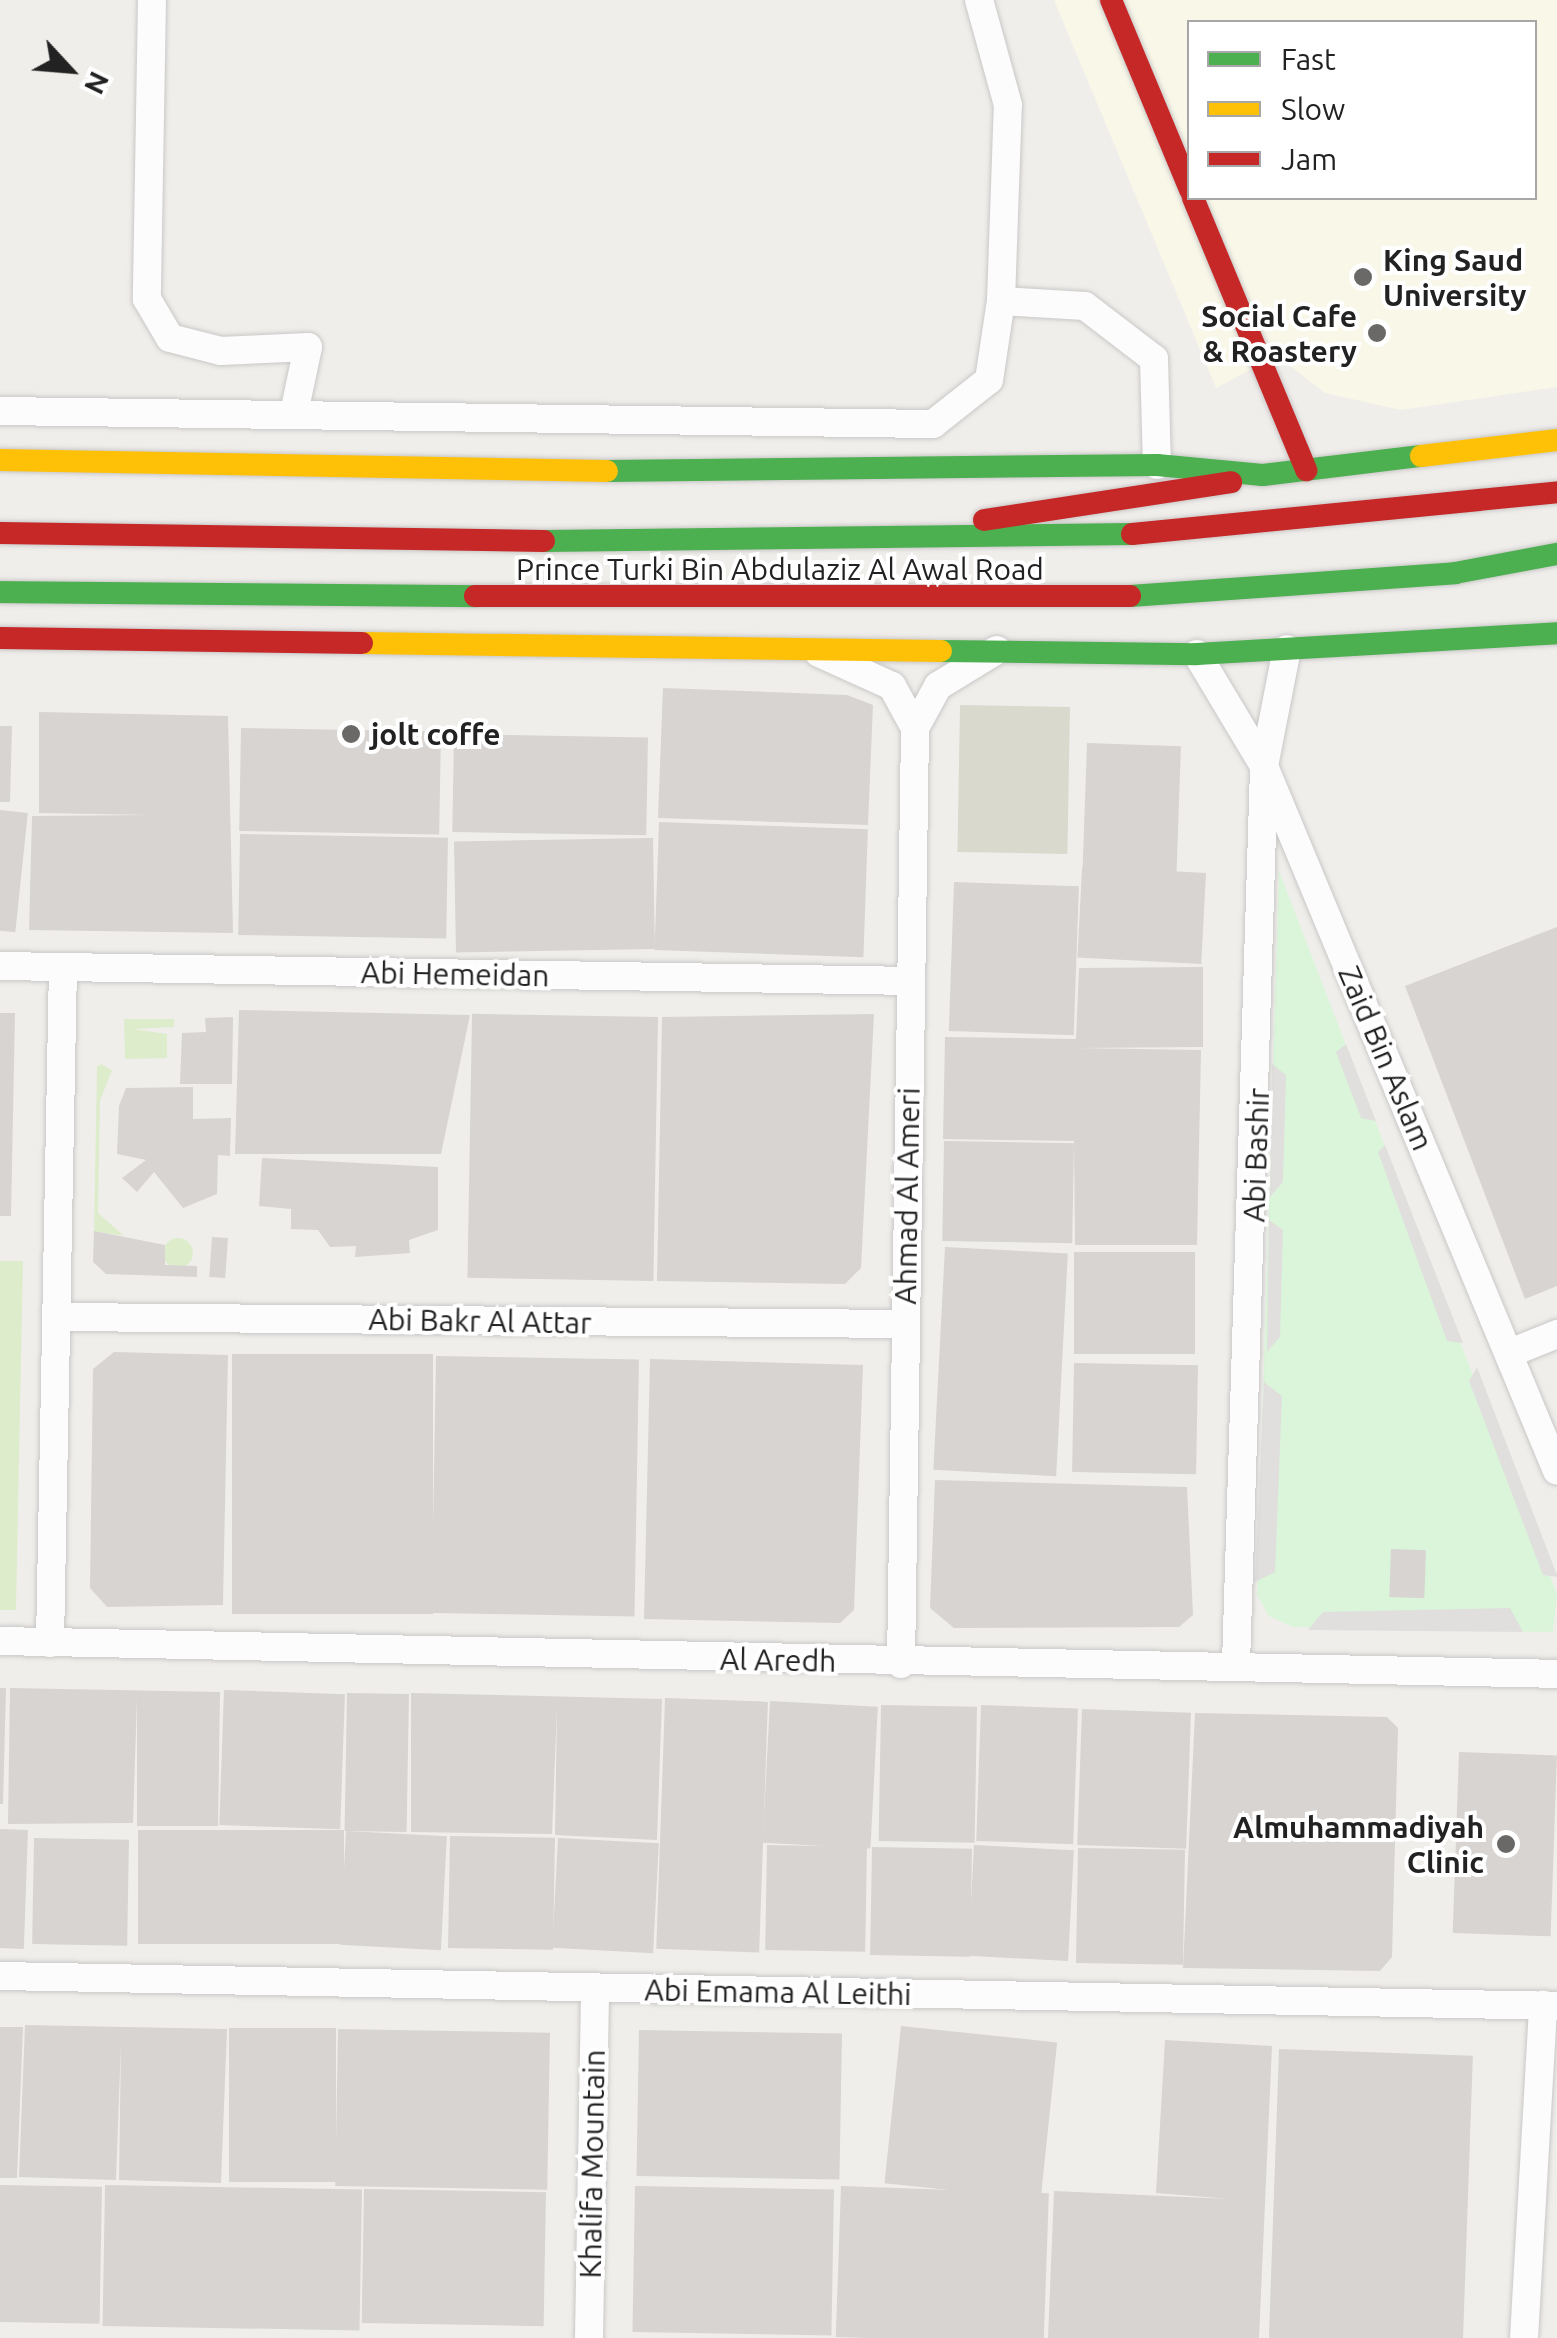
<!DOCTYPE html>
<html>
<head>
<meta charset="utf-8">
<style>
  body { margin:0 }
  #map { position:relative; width:1557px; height:2338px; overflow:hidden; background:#f0eeeb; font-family:Ubuntu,sans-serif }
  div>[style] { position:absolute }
  .education>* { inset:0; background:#f8f7e8 }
  .construction>* { inset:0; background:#d9d9cd; transform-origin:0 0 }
  .grass>* { inset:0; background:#ddeccb }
  .round { border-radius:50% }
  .park>* { inset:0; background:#daf5da }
  .parking>* { inset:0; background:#e0dfde }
  .building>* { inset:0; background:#d7d4d2; transform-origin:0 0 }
  .roads { filter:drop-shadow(0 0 2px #c9c8c7) drop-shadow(0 0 2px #c9c8c7) }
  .street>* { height:28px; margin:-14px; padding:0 14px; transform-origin:14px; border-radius:14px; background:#fdfcfc }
  .fast>* { height:22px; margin:-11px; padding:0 11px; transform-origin:11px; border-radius:11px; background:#4caf50 }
  .slow>* { height:22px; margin:-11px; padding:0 11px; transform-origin:11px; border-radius:11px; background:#ffc107 }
  .jam>* { height:22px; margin:-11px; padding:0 11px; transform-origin:11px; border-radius:11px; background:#c62828 }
  .dots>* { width:28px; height:28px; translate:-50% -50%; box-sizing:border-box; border:5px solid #fff; border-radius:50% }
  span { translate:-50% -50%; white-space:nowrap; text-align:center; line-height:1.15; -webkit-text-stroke:8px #fff; paint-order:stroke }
  .poi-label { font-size:30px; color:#222; font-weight:700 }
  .left { translate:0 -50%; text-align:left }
  .right { translate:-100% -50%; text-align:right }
  .street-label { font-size:30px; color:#222 }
  .legend { position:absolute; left:1187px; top:20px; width:350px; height:180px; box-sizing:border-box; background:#fff; border:2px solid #a7a7a7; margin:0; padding:12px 18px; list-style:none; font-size:30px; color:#222 }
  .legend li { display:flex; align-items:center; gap:20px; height:50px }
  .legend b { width:50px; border:2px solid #a7a7a7 }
  .north { position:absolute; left:20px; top:20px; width:100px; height:100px; -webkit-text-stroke:8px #fff; paint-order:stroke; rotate:116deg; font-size:28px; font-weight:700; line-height:40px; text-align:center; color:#222 }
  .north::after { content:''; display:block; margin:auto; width:35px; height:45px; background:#222; clip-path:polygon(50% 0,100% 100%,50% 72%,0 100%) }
</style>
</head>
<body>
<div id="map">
  <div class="education">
    <i style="clip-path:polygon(evenodd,1054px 0,1557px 0,1557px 387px,1401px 410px,1325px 393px,1277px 356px,1216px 388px,1054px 0,1190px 22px,1534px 22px,1534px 198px,1190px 198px,1190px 22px)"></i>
  </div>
  <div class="construction">
    <i style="left:960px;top:705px;width:110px;height:147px;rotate:1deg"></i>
  </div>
  <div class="grass">
    <i style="clip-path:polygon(124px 1019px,174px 1019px,174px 1027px,133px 1029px,167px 1034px,167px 1058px,125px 1059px)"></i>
    <i style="clip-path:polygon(101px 1064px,112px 1070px,100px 1101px,98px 1213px,124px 1236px,94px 1231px,97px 1067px)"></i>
    <i class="round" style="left:163px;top:1238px;width:30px;height:30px"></i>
    <i style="clip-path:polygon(0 1261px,23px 1261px,16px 1610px,0 1610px)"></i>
  </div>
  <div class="park">
    <i style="clip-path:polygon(1279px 871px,1557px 1594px,1553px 1632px,1293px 1627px,1269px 1616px,1257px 1595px)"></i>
  </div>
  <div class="parking">
    <i style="clip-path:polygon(1346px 1044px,1376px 1121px,1361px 1118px,1336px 1052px)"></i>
    <i style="clip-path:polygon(1272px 1064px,1286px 1075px,1283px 1182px,1270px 1197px)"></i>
    <i style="clip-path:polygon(1385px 1145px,1463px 1343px,1447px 1341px,1378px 1152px)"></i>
    <i style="clip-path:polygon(1269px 1220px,1283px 1230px,1280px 1337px,1267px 1352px)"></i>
    <i style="clip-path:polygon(1477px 1367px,1557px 1575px,1557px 1577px,1543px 1575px,1469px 1381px)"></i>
    <i style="clip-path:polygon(1264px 1382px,1282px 1396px,1275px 1572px,1255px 1582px)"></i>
    <i style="clip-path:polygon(1510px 1608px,1523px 1632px,1308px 1630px,1323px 1612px)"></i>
  </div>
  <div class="building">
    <i style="clip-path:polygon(663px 688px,847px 695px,873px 705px,868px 825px,658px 818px)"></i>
    <i style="clip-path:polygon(39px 712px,228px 716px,233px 933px,29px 930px,32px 816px,151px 815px,39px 813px)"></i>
    <i style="clip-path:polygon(0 726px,12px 726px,10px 802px,0 802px)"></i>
    <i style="left:241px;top:728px;width:200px;height:103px;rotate:1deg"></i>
    <i style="left:454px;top:734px;width:194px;height:98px;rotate:1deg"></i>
    <i style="left:1087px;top:743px;width:94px;height:132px;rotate:2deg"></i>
    <i style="left:0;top:810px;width:28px;height:120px;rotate:6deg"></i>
    <i style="left:659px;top:822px;width:209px;height:128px;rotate:2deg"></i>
    <i style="left:240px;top:834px;width:208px;height:101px;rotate:1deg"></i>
    <i style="left:653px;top:838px;width:111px;height:199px;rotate:89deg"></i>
    <i style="left:1206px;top:873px;width:91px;height:124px;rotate:93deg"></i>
    <i style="left:954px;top:882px;width:125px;height:149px;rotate:2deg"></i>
    <i style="clip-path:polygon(1557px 927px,1557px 1286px,1525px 1299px,1405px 986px)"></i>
    <i style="clip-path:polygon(1203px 967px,1203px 1047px,1075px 1048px,1201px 1050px,1197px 1245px,1075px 1245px,1074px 1141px,943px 1139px,945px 1037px,1076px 1039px,1079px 968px)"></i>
    <i style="clip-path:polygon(239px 1010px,470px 1015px,441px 1154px,235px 1154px)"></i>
    <i style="clip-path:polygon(0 1013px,15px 1013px,11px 1216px,0 1216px)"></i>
    <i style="clip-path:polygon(874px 1014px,861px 1268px,845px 1284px,657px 1281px,662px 1017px)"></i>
    <i style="clip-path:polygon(233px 1017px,232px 1084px,180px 1084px,182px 1033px,206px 1032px,205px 1018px)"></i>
    <i style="left:658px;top:1017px;width:264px;height:186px;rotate:91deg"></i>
    <i style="clip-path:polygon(193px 1087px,193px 1119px,231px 1118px,230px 1156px,218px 1155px,217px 1194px,183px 1208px,154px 1172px,137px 1192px,122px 1178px,146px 1160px,117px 1154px,119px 1106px,126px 1088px)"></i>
    <i style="left:944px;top:1141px;width:130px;height:100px;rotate:1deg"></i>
    <i style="clip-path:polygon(262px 1158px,438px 1167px,438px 1230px,409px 1240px,410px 1253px,355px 1257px,356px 1246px,330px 1247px,318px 1230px,291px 1229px,291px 1209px,259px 1206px)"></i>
    <i style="clip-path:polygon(94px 1231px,165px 1245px,165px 1265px,197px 1266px,197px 1277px,106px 1274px,93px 1262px)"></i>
    <i style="left:212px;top:1237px;width:16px;height:40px;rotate:4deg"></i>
    <i style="left:945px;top:1247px;width:123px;height:223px;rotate:3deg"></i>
    <i style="left:1074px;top:1252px;width:121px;height:102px"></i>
    <i style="clip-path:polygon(114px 1352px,228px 1355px,223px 1605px,107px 1607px,90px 1588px,93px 1369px)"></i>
    <i style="left:433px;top:1354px;width:260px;height:201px;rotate:90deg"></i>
    <i style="left:436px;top:1356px;width:203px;height:257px;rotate:1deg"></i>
    <i style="clip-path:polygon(650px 1359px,863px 1365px,854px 1610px,840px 1623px,644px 1619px)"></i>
    <i style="left:1074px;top:1363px;width:124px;height:109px;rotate:1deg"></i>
    <i style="clip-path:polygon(935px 1480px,1187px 1487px,1193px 1615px,1179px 1627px,954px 1628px,930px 1608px)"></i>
    <i style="left:1391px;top:1549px;width:35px;height:48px;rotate:2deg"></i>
    <i style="clip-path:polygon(0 1688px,6px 1688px,3px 1804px,0 1804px)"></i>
    <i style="clip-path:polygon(10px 1688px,220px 1692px,218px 1826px,137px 1826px,137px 1698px,133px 1823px,8px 1824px)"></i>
    <i style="left:224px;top:1690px;width:121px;height:135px;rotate:2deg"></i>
    <i style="clip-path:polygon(411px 1693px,662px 1699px,657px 1840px,555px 1835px,557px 1707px,552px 1834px,411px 1832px)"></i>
    <i style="left:409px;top:1694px;width:138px;height:62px;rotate:91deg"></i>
    <i style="left:665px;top:1698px;width:103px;height:251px;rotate:2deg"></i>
    <i style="left:770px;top:1701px;width:108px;height:142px;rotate:3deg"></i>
    <i style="left:881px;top:1705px;width:96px;height:136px;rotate:1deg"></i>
    <i style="left:981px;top:1705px;width:97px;height:136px;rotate:2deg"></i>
    <i style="left:1082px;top:1709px;width:109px;height:136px;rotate:2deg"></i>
    <i style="clip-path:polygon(1195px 1713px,1387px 1717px,1398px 1728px,1392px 1957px,1380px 1971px,1183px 1968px)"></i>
    <i style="left:1459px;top:1752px;width:98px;height:181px;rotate:2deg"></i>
    <i style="left:0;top:1829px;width:28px;height:119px;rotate:2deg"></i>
    <i style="left:138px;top:1830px;width:206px;height:114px"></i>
    <i style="left:346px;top:1831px;width:101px;height:114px;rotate:3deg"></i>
    <i style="left:450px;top:1836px;width:105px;height:112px;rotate:1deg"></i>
    <i style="left:34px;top:1838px;width:95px;height:106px;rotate:1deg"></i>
    <i style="left:558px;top:1838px;width:101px;height:110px;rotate:3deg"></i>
    <i style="left:767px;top:1845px;width:100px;height:105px;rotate:1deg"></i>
    <i style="left:974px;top:1845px;width:100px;height:111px;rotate:3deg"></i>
    <i style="left:872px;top:1847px;width:100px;height:108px;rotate:1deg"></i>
    <i style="left:1078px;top:1848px;width:107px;height:115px;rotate:1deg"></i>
    <i style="clip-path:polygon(25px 2025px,227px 2029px,221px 2183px,119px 2180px,121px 2043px,116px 2180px,19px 2177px)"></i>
    <i style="left:901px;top:2026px;width:157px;height:158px;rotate:6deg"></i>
    <i style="clip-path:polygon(0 2027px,23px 2027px,17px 2178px,0 2178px)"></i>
    <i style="left:229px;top:2028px;width:107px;height:154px"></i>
    <i style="left:338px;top:2029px;width:212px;height:157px;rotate:1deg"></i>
    <i style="left:639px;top:2030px;width:203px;height:146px;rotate:1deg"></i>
    <i style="clip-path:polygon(1165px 2040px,1272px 2046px,1259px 2338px,1048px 2338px,1054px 2191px,1230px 2199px,1156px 2193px)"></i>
    <i style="left:1279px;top:2049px;width:194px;height:289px;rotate:2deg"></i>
    <i style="left:0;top:2185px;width:102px;height:137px;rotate:1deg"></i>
    <i style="left:105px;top:2185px;width:257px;height:141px;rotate:1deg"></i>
    <i style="left:635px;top:2186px;width:199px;height:146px;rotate:1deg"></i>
    <i style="left:841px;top:2186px;width:208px;height:151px;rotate:2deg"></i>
    <i style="left:364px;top:2189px;width:182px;height:134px;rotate:1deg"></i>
  </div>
  <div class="roads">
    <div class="street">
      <i style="left:152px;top:0;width:299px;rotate:91deg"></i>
      <i style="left:147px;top:299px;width:45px;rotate:59.5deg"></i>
      <i style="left:170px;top:338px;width:53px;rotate:14.3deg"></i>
      <i style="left:221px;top:351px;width:87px;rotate:-2.6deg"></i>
      <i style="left:308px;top:347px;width:67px;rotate:102deg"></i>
      <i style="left:1001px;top:301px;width:84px;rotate:3.4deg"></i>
      <i style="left:1085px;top:306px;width:87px;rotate:37.5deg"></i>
      <i style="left:1154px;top:359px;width:106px;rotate:88.4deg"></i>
      <i style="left:0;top:411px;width:933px;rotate:0.8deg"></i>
      <i style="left:933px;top:424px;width:71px;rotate:-38.2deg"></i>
      <i style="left:989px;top:380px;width:80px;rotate:-81.4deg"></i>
      <i style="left:1001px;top:301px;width:196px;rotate:-88deg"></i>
      <i style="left:1008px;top:105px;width:109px;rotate:-105.4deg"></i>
      <i style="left:819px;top:653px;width:80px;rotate:24.3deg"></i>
      <i style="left:892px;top:686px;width:48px;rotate:61.3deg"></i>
      <i style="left:1197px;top:654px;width:131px;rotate:59.1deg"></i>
      <i style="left:1264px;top:766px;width:763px;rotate:67.43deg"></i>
      <i style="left:0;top:966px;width:911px;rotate:0.94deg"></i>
      <i style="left:56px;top:1317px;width:849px;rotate:0.47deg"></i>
      <i style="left:1510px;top:1353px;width:51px;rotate:-22deg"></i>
      <i style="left:0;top:1641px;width:1557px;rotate:1.21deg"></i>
      <i style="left:50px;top:1643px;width:675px;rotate:-88.9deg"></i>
      <i style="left:901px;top:1664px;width:936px;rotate:-89.14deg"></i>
      <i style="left:915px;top:728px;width:48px;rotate:-61.3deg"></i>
      <i style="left:938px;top:686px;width:69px;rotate:-31.4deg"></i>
      <i style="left:1236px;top:1664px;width:898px;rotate:-88.21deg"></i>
      <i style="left:1264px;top:766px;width:119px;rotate:-78.9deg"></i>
      <i style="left:0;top:1976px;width:1557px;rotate:1.1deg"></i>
      <i style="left:589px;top:2338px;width:349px;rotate:-89deg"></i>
      <i style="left:1524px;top:2338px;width:334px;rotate:-86.7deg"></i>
    </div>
    <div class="fast">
      <i style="left:607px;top:471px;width:550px;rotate:-0.63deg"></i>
      <i style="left:1157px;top:465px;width:106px;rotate:5.4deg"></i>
      <i style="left:1263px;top:475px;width:159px;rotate:-6.9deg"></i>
      <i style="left:544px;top:541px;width:588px;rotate:-0.68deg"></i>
      <i style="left:0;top:592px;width:475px;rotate:0.5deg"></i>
      <i style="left:1130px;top:596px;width:326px;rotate:-4deg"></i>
      <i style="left:1455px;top:573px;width:104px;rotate:-10.6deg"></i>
      <i style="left:941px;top:651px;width:256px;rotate:0.7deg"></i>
      <i style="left:1197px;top:654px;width:361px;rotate:-3.3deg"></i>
    </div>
    <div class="slow">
      <i style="left:1421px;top:456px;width:137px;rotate:-6.7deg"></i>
      <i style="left:0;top:460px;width:607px;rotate:1.04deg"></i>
      <i style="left:362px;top:643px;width:579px;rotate:0.79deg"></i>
    </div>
    <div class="jam">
      <i style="left:1111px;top:0;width:206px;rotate:67.4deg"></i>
      <i style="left:1193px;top:198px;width:295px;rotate:67.4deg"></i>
      <i style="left:984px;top:520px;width:250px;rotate:-8.7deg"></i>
      <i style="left:0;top:533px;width:544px;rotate:0.84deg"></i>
      <i style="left:1132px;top:534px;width:427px;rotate:-5.6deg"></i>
      <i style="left:475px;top:596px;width:655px"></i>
      <i style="left:0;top:638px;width:362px;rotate:0.8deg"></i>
    </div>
  </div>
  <div class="dots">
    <i style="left:1363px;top:277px;background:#6a6968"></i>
    <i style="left:1377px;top:333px;background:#6a6968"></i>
    <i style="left:351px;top:734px;background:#6a6968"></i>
    <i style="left:1506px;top:1844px;background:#6a6968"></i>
  </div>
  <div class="poi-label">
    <span class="left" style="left:1383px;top:277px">King Saud<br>University</span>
    <span class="right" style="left:1357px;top:333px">Social Cafe<br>&amp; Roastery</span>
    <span class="left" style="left:371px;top:734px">jolt coffe</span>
    <span class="right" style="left:1484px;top:1844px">Almuhammadiyah<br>Clinic</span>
  </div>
  <div class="street-label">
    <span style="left:780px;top:569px">Prince Turki Bin Abdulaziz Al Awal Road</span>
    <span style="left:455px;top:974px;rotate:1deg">Abi Hemeidan</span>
    <span style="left:1386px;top:1058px;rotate:67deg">Zaid Bin Aslam</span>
    <span style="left:1256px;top:1155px;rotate:-88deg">Abi Bashir</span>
    <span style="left:907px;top:1196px;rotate:-89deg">Ahmad Al Ameri</span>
    <span style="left:480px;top:1321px;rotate:1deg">Abi Bakr Al Attar</span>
    <span style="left:778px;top:1660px;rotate:1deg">Al Aredh</span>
    <span style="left:778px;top:1992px;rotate:1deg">Abi Emama Al Leithi</span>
    <span style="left:592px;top:2164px;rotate:-89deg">Khalifa Mountain</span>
  </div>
  <ul class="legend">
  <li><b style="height:12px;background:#4caf50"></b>Fast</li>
  <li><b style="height:12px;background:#ffc107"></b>Slow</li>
  <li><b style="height:12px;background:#c62828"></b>Jam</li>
  </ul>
  <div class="north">N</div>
</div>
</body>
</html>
